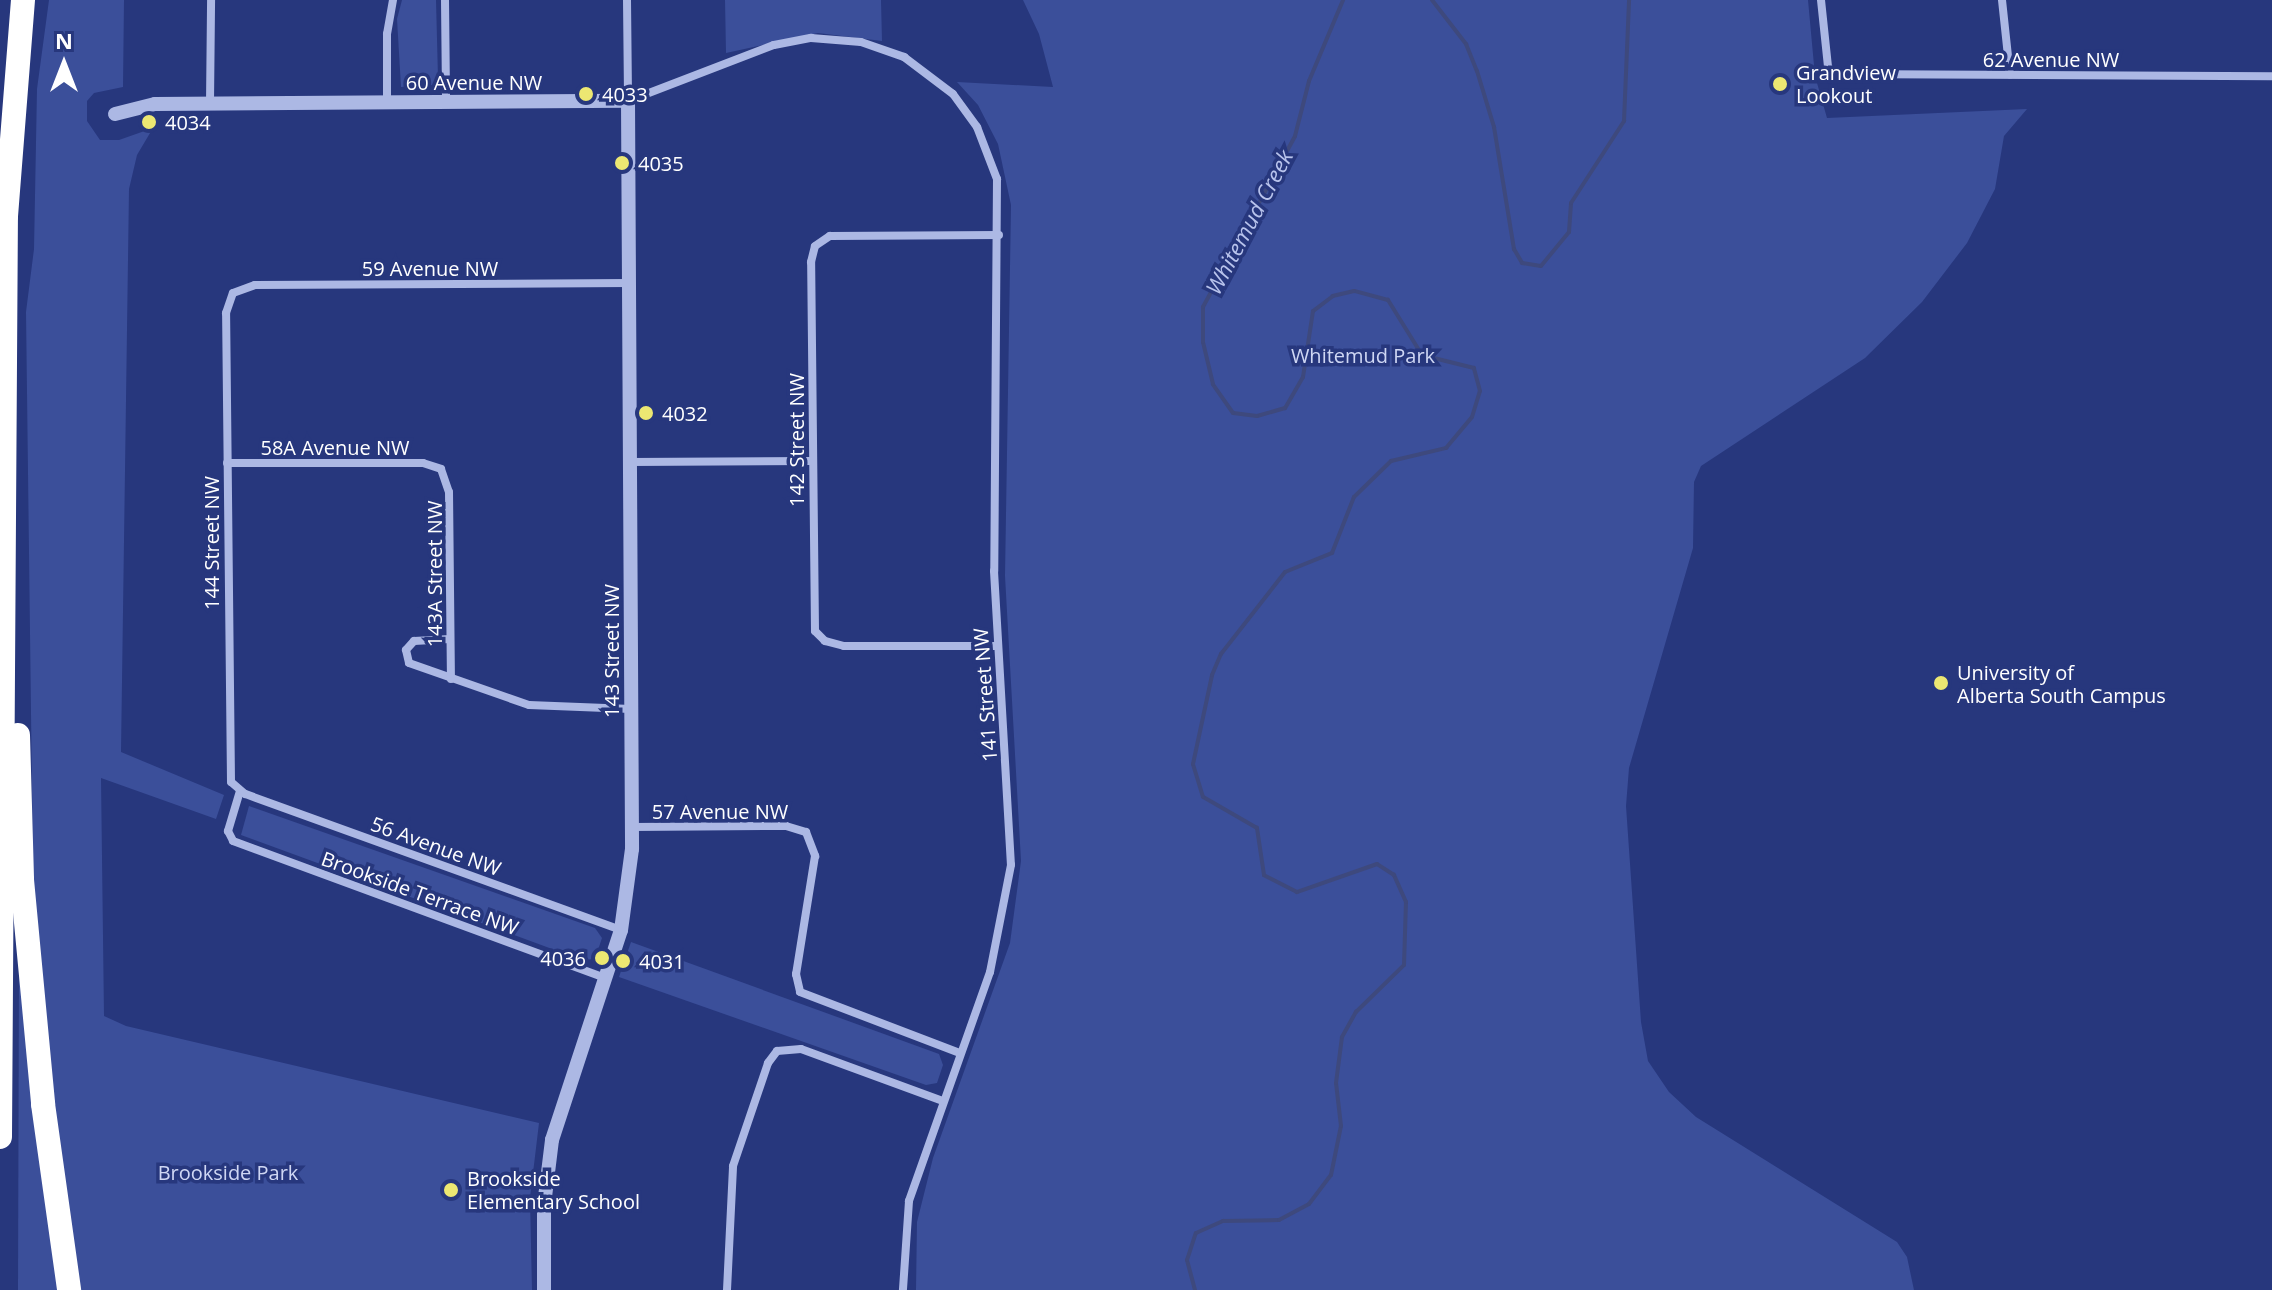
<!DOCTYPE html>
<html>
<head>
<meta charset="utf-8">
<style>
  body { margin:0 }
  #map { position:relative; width:2272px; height:1290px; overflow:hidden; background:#27377d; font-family:"Open Sans",sans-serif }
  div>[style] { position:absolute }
  .green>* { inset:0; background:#3b4f9a }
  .stream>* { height:4px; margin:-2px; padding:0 2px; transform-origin:2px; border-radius:2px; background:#3e497d }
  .minor>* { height:8px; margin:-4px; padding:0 4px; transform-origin:4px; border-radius:4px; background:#acb8e4 }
  .tertiary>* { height:14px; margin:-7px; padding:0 7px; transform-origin:7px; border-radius:7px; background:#acb8e4 }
  .motorway>* { height:24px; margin:-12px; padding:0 12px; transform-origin:12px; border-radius:12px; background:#fff }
  .dots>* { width:22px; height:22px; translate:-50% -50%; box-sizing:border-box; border:4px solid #27377d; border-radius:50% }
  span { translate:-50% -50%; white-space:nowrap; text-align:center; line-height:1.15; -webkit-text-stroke:7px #27377d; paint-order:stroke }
  .street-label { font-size:20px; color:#fff }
  .poi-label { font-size:20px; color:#fff }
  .left { translate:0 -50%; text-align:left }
  .right { translate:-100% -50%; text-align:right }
  .park-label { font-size:20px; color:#cfd7f4 }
  .water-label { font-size:22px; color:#b8c3ec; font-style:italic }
  .north { position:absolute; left:24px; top:24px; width:80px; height:80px; -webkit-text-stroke:6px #27377d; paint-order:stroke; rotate:0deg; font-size:22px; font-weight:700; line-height:32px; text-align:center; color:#fff }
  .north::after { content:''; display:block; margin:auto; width:28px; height:36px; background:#fff; clip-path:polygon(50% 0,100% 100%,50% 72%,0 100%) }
</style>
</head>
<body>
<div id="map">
  <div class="green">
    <i style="clip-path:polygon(49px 0,124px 0,123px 87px,94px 93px,87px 101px,87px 121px,100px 140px,119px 140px,153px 128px,137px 155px,129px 189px,121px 752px,224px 795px,216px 819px,101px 778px,104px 1016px,126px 1026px,539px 1123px,530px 1198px,532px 1290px,80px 1290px,43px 1031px,33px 872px,26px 312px,34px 249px,37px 89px)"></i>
    <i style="clip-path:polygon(402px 0,436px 0,438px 78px,433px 85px,401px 87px,397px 19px)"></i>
    <i style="clip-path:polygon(725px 0,881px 0,882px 41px,818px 33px,726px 53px)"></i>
    <i style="clip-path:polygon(1023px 0,1808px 0,1815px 76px,1827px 118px,2027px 109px,2004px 136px,1995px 189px,1967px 243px,1922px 302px,1865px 358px,1701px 466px,1694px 482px,1693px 548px,1629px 768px,1626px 806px,1641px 1022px,1648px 1061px,1669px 1092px,1696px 1117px,1897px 1242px,1907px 1257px,1914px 1290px,916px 1290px,917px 1222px,933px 1158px,1010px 943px,1021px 861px,1005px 576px,1011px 205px,998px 144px,978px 105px,957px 82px,1053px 87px,1039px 34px)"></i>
    <i style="clip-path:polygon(249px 806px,595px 928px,602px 938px,595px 959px,582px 960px,241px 835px)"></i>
    <i style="clip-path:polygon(631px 942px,939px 1054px,943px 1065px,937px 1083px,926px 1085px,619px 977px)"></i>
    <i style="clip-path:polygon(19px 968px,60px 1290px,18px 1290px)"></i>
  </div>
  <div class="stream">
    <i style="left:1432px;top:0;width:56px;rotate:52.3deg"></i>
    <i style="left:1466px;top:44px;width:29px;rotate:68deg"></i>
    <i style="left:1477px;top:71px;width:59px;rotate:73.1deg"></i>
    <i style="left:1494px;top:127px;width:124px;rotate:80.7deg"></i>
    <i style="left:1514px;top:249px;width:16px;rotate:60deg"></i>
    <i style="left:1522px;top:263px;width:19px;rotate:9deg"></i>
    <i style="left:1541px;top:266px;width:44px;rotate:-50.5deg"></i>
    <i style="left:1569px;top:232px;width:29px;rotate:-86deg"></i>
    <i style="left:1571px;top:203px;width:98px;rotate:-57.1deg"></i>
    <i style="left:1624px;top:121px;width:121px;rotate:-87.6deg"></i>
    <i style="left:1195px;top:1290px;width:31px;rotate:-105deg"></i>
    <i style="left:1187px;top:1260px;width:28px;rotate:-72deg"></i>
    <i style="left:1196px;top:1233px;width:30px;rotate:-24deg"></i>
    <i style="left:1223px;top:1221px;width:56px;rotate:-1deg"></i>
    <i style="left:1279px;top:1220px;width:34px;rotate:-28deg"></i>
    <i style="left:1309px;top:1204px;width:36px;rotate:-53deg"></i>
    <i style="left:1331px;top:1175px;width:50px;rotate:-78.5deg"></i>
    <i style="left:1341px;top:1126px;width:43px;rotate:-96.6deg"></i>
    <i style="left:1336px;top:1083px;width:46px;rotate:-82.6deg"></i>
    <i style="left:1342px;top:1037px;width:29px;rotate:-61deg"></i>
    <i style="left:1356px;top:1012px;width:67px;rotate:-44.4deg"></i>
    <i style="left:1404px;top:965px;width:63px;rotate:-88.2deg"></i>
    <i style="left:1406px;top:902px;width:30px;rotate:-114deg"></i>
    <i style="left:1394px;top:875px;width:20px;rotate:-147deg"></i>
    <i style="left:1377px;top:864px;width:85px;rotate:160.7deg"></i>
    <i style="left:1297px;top:892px;width:37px;rotate:-153deg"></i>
    <i style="left:1264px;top:875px;width:48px;rotate:-98.5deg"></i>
    <i style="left:1257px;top:828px;width:62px;rotate:-150.1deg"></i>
    <i style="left:1203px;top:797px;width:34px;rotate:-107deg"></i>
    <i style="left:1193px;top:764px;width:91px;rotate:-77.9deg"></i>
    <i style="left:1212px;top:675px;width:23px;rotate:-67deg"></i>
    <i style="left:1221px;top:654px;width:104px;rotate:-52deg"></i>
    <i style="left:1285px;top:572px;width:51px;rotate:-22deg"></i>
    <i style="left:1332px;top:553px;width:60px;rotate:-68.6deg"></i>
    <i style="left:1354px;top:497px;width:52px;rotate:-44.2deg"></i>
    <i style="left:1391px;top:461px;width:57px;rotate:-13.3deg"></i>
    <i style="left:1446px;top:448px;width:40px;rotate:-50deg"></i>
    <i style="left:1472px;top:417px;width:27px;rotate:-73deg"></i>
    <i style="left:1480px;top:391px;width:24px;rotate:-105deg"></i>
    <i style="left:1474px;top:368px;width:54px;rotate:-166deg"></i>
    <i style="left:1422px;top:355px;width:65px;rotate:-121.7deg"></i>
    <i style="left:1388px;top:300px;width:35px;rotate:-165deg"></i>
    <i style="left:1354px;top:291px;width:22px;rotate:167deg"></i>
    <i style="left:1333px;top:296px;width:25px;rotate:143deg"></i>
    <i style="left:1313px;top:311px;width:67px;rotate:98.6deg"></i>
    <i style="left:1303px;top:377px;width:36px;rotate:120deg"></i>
    <i style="left:1285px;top:408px;width:29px;rotate:164deg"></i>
    <i style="left:1257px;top:416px;width:24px;rotate:-173deg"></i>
    <i style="left:1233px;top:413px;width:35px;rotate:-125deg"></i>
    <i style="left:1213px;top:384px;width:43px;rotate:-103.4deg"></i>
    <i style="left:1203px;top:342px;width:35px;rotate:-90deg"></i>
    <i style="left:1203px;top:307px;width:194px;rotate:-61.7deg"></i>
    <i style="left:1295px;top:136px;width:57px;rotate:-75.7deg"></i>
    <i style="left:1309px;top:81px;width:88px;rotate:-67.2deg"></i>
  </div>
  <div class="minor">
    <i style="left:445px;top:0;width:102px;rotate:89.4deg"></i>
    <i style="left:627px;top:0;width:101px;rotate:89.4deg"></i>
    <i style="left:628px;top:101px;width:156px;rotate:-21deg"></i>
    <i style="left:774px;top:45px;width:38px;rotate:-11deg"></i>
    <i style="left:811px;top:38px;width:50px;rotate:4.6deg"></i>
    <i style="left:861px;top:42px;width:46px;rotate:19.2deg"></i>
    <i style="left:904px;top:57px;width:61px;rotate:37.1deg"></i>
    <i style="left:953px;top:94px;width:41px;rotate:54deg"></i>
    <i style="left:977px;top:127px;width:56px;rotate:69deg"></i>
    <i style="left:997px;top:179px;width:392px;rotate:90.4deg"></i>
    <i style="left:994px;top:571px;width:294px;rotate:86.7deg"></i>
    <i style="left:1011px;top:865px;width:109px;rotate:101.1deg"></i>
    <i style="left:990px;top:972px;width:243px;rotate:109.5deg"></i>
    <i style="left:909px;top:1201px;width:89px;rotate:93.9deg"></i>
    <i style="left:1821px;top:0;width:67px;rotate:84deg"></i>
    <i style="left:1828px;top:67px;width:10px;rotate:45deg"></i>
    <i style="left:1835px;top:74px;width:437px;rotate:0.3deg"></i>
    <i style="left:2002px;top:0;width:75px;rotate:83.9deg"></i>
    <i style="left:387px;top:102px;width:68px;rotate:-90deg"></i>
    <i style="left:387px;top:34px;width:35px;rotate:-80deg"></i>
    <i style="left:210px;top:103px;width:103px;rotate:-89.4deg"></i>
    <i style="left:630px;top:462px;width:183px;rotate:-0.3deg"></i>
    <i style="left:227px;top:463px;width:196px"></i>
    <i style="left:423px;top:463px;width:19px;rotate:18deg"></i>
    <i style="left:441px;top:469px;width:24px;rotate:71deg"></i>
    <i style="left:449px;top:492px;width:187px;rotate:89.4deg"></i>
    <i style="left:450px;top:639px;width:36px;rotate:177deg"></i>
    <i style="left:414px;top:641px;width:12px;rotate:132deg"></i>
    <i style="left:406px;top:650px;width:13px;rotate:77deg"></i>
    <i style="left:409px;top:663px;width:127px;rotate:19.3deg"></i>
    <i style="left:529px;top:705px;width:102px;rotate:2.2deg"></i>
    <i style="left:997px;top:646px;width:153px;rotate:180deg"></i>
    <i style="left:844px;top:646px;width:20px;rotate:-165deg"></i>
    <i style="left:825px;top:641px;width:14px;rotate:-135deg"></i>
    <i style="left:815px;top:631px;width:369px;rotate:-90.6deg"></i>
    <i style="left:811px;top:262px;width:16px;rotate:-76deg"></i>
    <i style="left:815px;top:246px;width:18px;rotate:-34deg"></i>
    <i style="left:830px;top:236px;width:169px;rotate:-0.3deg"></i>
    <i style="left:240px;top:791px;width:42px;rotate:106.7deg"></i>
    <i style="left:228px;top:831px;width:11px;rotate:63deg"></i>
    <i style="left:233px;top:841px;width:396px;rotate:20.2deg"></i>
    <i style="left:632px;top:827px;width:154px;rotate:-0.4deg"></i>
    <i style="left:786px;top:826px;width:21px;rotate:17deg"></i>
    <i style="left:806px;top:832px;width:26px;rotate:69deg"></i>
    <i style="left:815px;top:856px;width:120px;rotate:99.1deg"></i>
    <i style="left:796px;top:974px;width:18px;rotate:77deg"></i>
    <i style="left:800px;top:992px;width:171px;rotate:20.9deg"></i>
    <i style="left:621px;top:930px;width:400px;rotate:-160.1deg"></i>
    <i style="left:245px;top:794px;width:18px;rotate:-139deg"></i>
    <i style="left:231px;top:782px;width:469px;rotate:-90.6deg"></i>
    <i style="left:226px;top:313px;width:21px;rotate:-71deg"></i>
    <i style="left:233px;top:293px;width:23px;rotate:-20deg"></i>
    <i style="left:255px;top:285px;width:374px;rotate:-0.3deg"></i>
    <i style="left:727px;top:1290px;width:124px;rotate:-87.2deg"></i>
    <i style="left:733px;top:1166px;width:109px;rotate:-71.2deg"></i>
    <i style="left:768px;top:1063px;width:15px;rotate:-53deg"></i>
    <i style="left:777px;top:1051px;width:24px;rotate:-5deg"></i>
    <i style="left:801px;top:1049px;width:151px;rotate:20.1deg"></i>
  </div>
  <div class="tertiary">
    <i style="left:115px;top:114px;width:41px;rotate:-14deg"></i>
    <i style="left:155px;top:104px;width:473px;rotate:-0.4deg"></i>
    <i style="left:628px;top:101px;width:748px;rotate:89.69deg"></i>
    <i style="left:632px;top:849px;width:82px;rotate:97.7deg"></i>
    <i style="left:621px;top:930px;width:221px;rotate:108.2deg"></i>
    <i style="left:552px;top:1140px;width:65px;rotate:97deg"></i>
    <i style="left:544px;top:1205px;width:85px;rotate:90deg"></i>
  </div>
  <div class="motorway">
    <i style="left:18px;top:735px;width:145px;rotate:88.4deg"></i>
    <i style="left:22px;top:880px;width:225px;rotate:84.6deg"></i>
    <i style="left:43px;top:1104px;width:188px;rotate:82deg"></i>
    <i style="left:0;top:1137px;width:921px;rotate:-89.63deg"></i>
    <i style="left:6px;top:216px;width:217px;rotate:-85.5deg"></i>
  </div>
  <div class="dots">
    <i style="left:1780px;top:84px;background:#ece772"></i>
    <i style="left:586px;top:94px;background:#ece772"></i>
    <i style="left:149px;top:122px;background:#ece772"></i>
    <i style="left:622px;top:163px;background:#ece772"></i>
    <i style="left:646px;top:413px;background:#ece772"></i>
    <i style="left:1941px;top:683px;background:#ece772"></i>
    <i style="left:602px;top:958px;background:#ece772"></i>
    <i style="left:623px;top:961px;background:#ece772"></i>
    <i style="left:451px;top:1190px;background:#ece772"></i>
  </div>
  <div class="street-label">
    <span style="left:2051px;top:59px">62 Avenue NW</span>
    <span style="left:474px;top:82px">60 Avenue NW</span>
    <span style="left:430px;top:268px">59 Avenue NW</span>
    <span style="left:796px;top:440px;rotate:-90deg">142 Street NW</span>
    <span style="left:335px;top:447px">58A Avenue NW</span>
    <span style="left:211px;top:543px;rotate:-90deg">144 Street NW</span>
    <span style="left:434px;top:574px;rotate:-90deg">143A Street NW</span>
    <span style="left:611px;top:651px;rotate:-90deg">143 Street NW</span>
    <span style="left:985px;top:695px;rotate:-94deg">141 Street NW</span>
    <span style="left:720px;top:811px">57 Avenue NW</span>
    <span style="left:436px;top:846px;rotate:20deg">56 Avenue NW</span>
    <span style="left:420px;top:893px;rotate:20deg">Brookside Terrace NW</span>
  </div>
  <div class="poi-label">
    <span class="left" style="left:1796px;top:84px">Grandview<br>Lookout</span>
    <span class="left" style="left:602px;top:94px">4033</span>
    <span class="left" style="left:165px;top:122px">4034</span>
    <span class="left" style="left:638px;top:163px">4035</span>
    <span class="left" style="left:662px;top:413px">4032</span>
    <span class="left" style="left:1957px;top:684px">University of<br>Alberta South Campus</span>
    <span class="right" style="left:586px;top:958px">4036</span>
    <span class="left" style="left:639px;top:961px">4031</span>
    <span class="left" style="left:467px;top:1190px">Brookside<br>Elementary School</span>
  </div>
  <div class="park-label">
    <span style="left:1363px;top:355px">Whitemud Park</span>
    <span style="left:228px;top:1172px">Brookside Park</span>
  </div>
  <div class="water-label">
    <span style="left:1249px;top:222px;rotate:-62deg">Whitemud Creek</span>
  </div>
  <div class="north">N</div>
</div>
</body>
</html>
